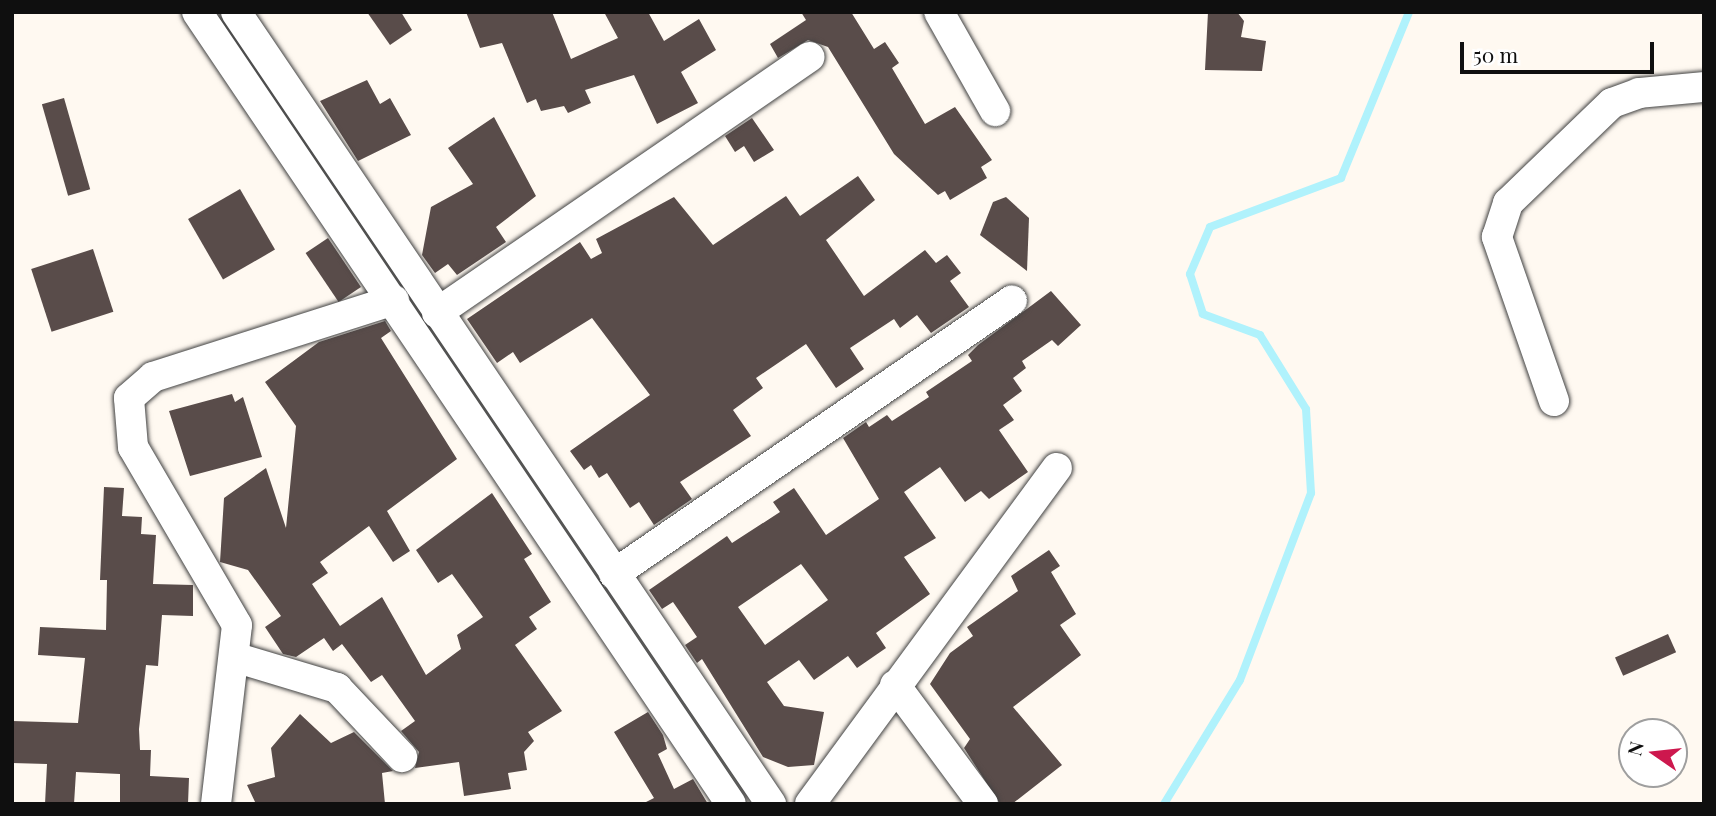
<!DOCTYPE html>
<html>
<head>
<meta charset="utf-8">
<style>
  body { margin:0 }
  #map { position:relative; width:1716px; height:816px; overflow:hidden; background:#fff9f1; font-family:"Playfair Display",serif }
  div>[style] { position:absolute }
  .stream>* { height:8px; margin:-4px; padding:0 4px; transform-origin:4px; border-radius:4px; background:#b0f2fc }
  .building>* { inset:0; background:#594c4a; transform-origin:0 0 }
  .roads { filter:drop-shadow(0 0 2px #424242) drop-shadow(0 0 2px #424242) }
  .minor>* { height:30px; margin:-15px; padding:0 15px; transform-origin:15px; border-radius:15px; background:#fff }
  span { translate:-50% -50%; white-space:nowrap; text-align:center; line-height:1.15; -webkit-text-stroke:7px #fff; paint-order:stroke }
  .frame { position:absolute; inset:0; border:14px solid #0f0f0f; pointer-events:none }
  .north { position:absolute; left:1618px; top:718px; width:70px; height:70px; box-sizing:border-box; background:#fff; border:2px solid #9f9f9f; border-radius:50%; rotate:284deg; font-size:19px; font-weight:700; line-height:28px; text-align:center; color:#0f0f0f }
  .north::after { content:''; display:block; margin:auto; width:24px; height:32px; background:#cd184e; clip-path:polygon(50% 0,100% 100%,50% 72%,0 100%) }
  .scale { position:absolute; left:1460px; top:42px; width:194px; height:32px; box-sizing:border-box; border:4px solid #0f0f0f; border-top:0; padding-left:9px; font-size:21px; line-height:24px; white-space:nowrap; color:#0f0f0f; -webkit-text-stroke:5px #fff; paint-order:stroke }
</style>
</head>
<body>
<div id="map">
  <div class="stream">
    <i style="left:1164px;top:804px;width:145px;rotate:-58.5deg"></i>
    <i style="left:1240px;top:680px;width:200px;rotate:-69.2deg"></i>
    <i style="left:1311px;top:493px;width:84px;rotate:-93.4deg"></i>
    <i style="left:1306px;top:409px;width:87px;rotate:-121.9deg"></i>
    <i style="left:1260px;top:335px;width:61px;rotate:-159.8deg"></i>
    <i style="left:1203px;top:314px;width:42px;rotate:-108deg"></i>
    <i style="left:1190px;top:274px;width:51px;rotate:-66.9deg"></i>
    <i style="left:1210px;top:227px;width:140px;rotate:-20.5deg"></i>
    <i style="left:1341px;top:178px;width:179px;rotate:-67.7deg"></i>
  </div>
  <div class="building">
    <i style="clip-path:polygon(367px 12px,401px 12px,412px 30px,390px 45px)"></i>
    <i style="clip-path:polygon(466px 12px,552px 12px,571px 59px,618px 38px,604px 12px,648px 12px,664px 41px,699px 19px,716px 50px,681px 72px,698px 103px,657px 124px,634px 75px,585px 90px,591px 103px,568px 113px,564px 106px,541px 111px,536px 99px,527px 103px,502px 43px,480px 48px)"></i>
    <i style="clip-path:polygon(801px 12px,851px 12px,874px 49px,885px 42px,899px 63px,892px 68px,925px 124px,955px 107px,992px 160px,981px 167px,987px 178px,950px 200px,945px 191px,938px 195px,894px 154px,828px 47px,808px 40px,778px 58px,770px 44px,806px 20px)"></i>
    <i style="clip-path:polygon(1208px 12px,1237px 12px,1244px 21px,1241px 37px,1266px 41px,1262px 71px,1205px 70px)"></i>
    <i style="clip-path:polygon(367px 80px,380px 104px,390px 98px,411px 135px,358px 161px,320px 101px)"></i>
    <i style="left:64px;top:98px;width:95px;height:23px;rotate:74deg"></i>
    <i style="clip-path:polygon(494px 117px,536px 196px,496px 227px,506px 242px,457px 275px,448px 264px,435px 273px,422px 255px,431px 207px,473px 184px,448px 148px)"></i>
    <i style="clip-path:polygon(752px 118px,774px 150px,754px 162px,744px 146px,735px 152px,725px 136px)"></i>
    <i style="clip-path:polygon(858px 176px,875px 200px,826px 240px,864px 296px,925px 250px,936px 263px,947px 255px,961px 273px,950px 281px,969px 307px,931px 333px,917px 315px,900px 328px,894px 319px,850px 348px,864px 369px,836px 388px,806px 344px,756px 378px,763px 388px,733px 410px,751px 436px,680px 482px,692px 499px,654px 525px,639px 502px,630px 508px,607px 473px,599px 478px,591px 465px,584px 470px,570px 451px,650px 395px,592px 318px,520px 363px,513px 352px,497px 363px,467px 319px,580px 242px,591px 259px,602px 253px,596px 239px,674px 197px,713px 245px,786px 196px,800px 216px)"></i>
    <i style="left:240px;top:189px;width:70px;height:60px;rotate:60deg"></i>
    <i style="clip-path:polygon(1006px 197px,1029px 218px,1027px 271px,980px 235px,993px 202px)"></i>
    <i style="left:328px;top:238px;width:59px;height:27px;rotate:56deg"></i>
    <i style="left:93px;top:249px;width:66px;height:65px;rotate:72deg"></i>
    <i style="clip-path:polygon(evenodd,1051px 291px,1081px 325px,1058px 346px,1052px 340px,1022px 361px,1026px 368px,1013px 378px,1022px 391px,1003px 405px,1014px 420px,999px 430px,1028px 472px,989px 499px,981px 491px,965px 502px,940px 467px,904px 492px,936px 538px,904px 557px,930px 594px,876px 633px,886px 648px,857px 668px,848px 656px,814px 680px,799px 660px,767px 682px,784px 706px,824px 712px,814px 765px,788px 767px,763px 757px,702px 659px,697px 663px,685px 645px,697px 637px,673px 602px,662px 609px,649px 590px,727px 536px,732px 543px,780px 512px,773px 502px,794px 488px,826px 535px,879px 499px,843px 438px,866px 422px,869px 427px,887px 415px,892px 421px,929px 397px,926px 392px,972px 361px,968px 355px,978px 345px,1051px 291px,801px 564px,828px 600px,765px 645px,738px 607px,801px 564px)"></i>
    <i style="clip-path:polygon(385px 321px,391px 331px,381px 338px,457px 459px,387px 511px,410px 551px,393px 562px,369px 526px,320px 562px,328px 573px,312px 584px,340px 626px,382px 597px,426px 675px,461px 649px,457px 635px,483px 617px,452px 574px,438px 583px,416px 550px,492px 493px,532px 554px,524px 559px,551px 602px,529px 617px,537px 629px,515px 645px,562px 711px,528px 732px,534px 741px,524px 752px,527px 770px,508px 773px,511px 789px,464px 796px,459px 762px,415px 768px,419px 752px,401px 731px,415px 721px,382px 675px,371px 682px,342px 644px,333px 651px,324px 638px,296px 657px,283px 654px,265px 627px,281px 616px,248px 570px,220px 562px,224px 498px,266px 468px,286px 528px,296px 426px,265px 382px,319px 342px)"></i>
    <i style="clip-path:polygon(232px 394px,235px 402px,243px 397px,262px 457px,190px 476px,169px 411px)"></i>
    <i style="clip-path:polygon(104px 487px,124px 488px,122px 516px,142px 517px,141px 534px,156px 535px,153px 584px,193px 585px,193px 616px,162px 615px,158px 666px,146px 665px,139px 729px,140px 750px,151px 750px,150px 776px,189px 778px,188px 804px,120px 804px,120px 774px,76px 772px,74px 804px,45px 804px,47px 764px,12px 763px,12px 721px,78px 723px,85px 658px,38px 655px,40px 627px,106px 630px,107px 580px,100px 580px)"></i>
    <i style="clip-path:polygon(1049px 550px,1060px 566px,1051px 572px,1076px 614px,1060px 625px,1081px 655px,1013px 707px,1062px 765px,1012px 804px,1000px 804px,964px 748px,970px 739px,930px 684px,950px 653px,973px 636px,967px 627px,1018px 591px,1011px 576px)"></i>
    <i style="left:1668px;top:634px;width:20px;height:58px;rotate:66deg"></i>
    <i style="clip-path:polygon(648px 712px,663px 735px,667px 749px,658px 754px,674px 789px,693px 779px,708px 804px,642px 804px,654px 798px,614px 732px)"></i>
    <i style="clip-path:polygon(300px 714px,331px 743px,354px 732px,393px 771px,382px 773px,385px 804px,256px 804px,247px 785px,275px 777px,271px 748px)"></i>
  </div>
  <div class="roads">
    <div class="minor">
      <i style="left:197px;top:12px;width:955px;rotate:56.01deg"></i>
      <i style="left:236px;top:12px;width:956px;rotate:55.96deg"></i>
      <i style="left:939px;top:12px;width:114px;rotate:60.5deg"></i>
      <i style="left:437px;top:313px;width:452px;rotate:-34.5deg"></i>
      <i style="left:1554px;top:401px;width:174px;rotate:-109.2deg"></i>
      <i style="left:1497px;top:237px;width:36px;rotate:-72deg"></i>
      <i style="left:1508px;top:203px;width:144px;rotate:-43.9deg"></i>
      <i style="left:1612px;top:103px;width:29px;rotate:-20deg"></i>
      <i style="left:1639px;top:93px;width:65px;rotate:-5.3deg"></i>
      <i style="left:614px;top:574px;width:483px;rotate:-34.5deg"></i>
      <i style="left:234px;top:657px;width:108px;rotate:16.8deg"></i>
      <i style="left:337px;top:688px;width:95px;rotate:46.7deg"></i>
      <i style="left:895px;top:685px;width:148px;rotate:53.5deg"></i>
      <i style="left:216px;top:804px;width:180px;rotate:-83.3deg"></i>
      <i style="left:237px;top:625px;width:206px;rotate:-120.3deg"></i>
      <i style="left:133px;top:447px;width:49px;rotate:-94.7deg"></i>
      <i style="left:129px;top:398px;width:32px;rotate:-41deg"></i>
      <i style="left:153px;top:377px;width:253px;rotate:-17.7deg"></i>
      <i style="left:810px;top:804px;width:417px;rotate:-53.7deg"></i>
    </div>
  </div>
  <div class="frame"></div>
  <div class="north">N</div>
  <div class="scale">50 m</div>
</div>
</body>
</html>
